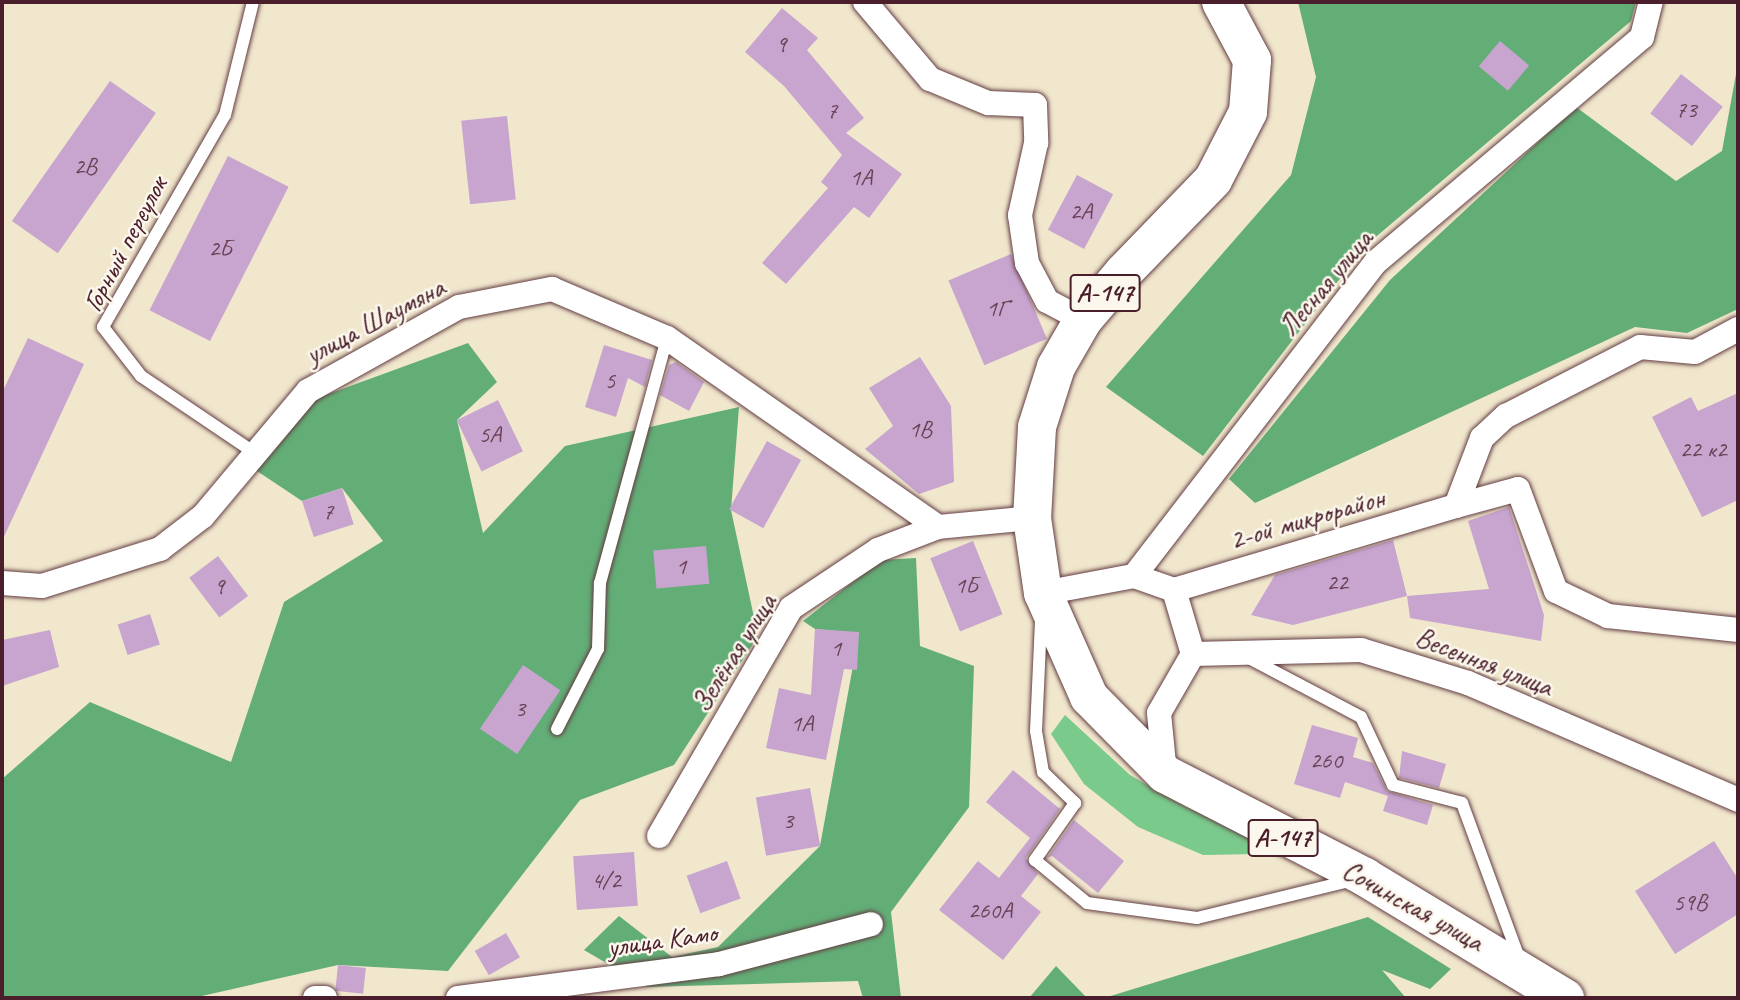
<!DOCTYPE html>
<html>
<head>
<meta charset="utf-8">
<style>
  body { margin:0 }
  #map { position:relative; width:1740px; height:1000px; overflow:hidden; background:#f1e7cd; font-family:Caveat,sans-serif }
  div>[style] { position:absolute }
  .green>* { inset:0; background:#7aca8b }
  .forest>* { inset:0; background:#63ae77 }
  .building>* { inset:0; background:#c7a5cf; transform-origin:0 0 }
  .roads { filter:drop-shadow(0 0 2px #633d43) drop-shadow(0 0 2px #633d43) }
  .lane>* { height:12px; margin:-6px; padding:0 6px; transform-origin:6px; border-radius:6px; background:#fff }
  .street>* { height:24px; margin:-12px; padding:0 12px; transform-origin:12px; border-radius:12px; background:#fff }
  .highway>* { height:38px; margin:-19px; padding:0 19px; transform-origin:19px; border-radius:19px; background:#fff }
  span { translate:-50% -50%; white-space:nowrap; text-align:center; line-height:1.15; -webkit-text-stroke:5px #fbf7ec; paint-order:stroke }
  .number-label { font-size:24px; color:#694054 }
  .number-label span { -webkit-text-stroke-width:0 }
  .shield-label span { padding:2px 5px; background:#fbf7ec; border:2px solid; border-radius:5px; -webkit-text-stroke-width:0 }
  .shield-label { font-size:26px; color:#4a1f2b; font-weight:700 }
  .street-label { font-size:28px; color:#4a1f2b }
  .frame { position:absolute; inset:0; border:4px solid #4a1f2b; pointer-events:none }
</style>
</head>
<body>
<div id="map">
  <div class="green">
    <i style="clip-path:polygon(1065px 715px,1130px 775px,1187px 808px,1257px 834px,1259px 854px,1203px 855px,1138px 827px,1084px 784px,1051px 734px)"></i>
  </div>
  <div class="forest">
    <i style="clip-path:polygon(1298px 2px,1636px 2px,1631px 21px,1365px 246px,1203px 456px,1106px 387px,1291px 175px,1316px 77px)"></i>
    <i style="clip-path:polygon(1738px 63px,1738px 309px,1687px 333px,1635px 327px,1255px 503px,1229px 479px,1390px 280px,1576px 107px,1676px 181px,1722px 151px)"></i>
    <i style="clip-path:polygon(468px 343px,497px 382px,457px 420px,483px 533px,565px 446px,739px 407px,731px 510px,758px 636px,674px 765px,580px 800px,448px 971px,338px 965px,193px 998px,2px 998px,2px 779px,90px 702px,231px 762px,284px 602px,383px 541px,342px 488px,302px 501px,257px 471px,312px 400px)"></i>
    <i style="clip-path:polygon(916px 558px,920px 646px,974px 666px,969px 807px,891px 912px,901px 998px,863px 998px,858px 981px,647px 987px,584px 950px,619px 916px,672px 957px,718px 947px,820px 846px,859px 633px,815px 629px,803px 621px,881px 560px)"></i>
    <i style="clip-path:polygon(1368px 917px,1451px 969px,1430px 989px,1382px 970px,1406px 998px,1104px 998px)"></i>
    <i style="clip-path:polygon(1056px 966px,1087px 998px,1029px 998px)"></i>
  </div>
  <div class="building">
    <i style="clip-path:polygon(782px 8px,818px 38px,807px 50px,864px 118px,846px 133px,902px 174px,869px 218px,854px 207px,786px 284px,762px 263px,828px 188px,821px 182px,842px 155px,784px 86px,745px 52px)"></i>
    <i style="left:1500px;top:41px;width:38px;height:33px;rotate:40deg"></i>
    <i style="left:1681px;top:74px;width:53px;height:50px;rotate:38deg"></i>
    <i style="left:110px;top:81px;width:56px;height:171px;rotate:35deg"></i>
    <i style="left:507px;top:116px;width:84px;height:46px;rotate:84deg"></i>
    <i style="left:228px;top:156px;width:68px;height:173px;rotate:27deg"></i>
    <i style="left:1077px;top:175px;width:41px;height:62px;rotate:28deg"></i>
    <i style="left:1011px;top:254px;width:92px;height:68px;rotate:67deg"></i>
    <i style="clip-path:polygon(28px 338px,84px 364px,2px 541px,2px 393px)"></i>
    <i style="clip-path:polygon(604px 345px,652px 360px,645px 387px,628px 378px,616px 417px,585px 407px)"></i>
    <i style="clip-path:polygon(920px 357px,951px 406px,954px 482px,919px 494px,865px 449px,893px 426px,869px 388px)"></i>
    <i style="clip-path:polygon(676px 362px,704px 382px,689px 411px,660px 395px,669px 365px)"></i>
    <i style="clip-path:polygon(1738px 393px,1738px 500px,1702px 517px,1652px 417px,1691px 397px,1698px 411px)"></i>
    <i style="left:498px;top:400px;width:57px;height:46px;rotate:64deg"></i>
    <i style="left:767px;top:441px;width:39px;height:78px;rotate:29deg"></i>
    <i style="left:342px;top:488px;width:38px;height:42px;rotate:72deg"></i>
    <i style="clip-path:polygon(1509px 507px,1544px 615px,1541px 641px,1410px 618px,1407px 596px,1489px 589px,1468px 521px)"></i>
    <i style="clip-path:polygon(1393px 540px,1407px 596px,1293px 625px,1251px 615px,1275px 575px)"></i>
    <i style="left:973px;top:541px;width:79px;height:46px;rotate:68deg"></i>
    <i style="left:706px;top:546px;width:38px;height:53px;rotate:85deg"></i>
    <i style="left:218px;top:556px;width:50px;height:36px;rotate:53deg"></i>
    <i style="left:150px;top:614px;width:32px;height:34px;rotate:72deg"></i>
    <i style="clip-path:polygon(815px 629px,859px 632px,857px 670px,844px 669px,826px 760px,766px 748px,779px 688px,811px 695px)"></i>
    <i style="clip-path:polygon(50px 630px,59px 667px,2px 686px,2px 640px)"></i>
    <i style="left:523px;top:665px;width:45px;height:77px;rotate:34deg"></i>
    <i style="clip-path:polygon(1312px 725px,1358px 738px,1353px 757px,1373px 763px,1387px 791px,1433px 805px,1427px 825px,1383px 811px,1388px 796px,1345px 782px,1340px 798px,1294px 784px)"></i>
    <i style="clip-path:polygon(1402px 751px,1446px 764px,1439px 788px,1399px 778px)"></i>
    <i style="clip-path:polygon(1013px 770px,1060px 809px,1026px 858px,1038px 874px,1021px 896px,1041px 912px,1003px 960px,939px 910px,978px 861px,999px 878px,1030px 838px,986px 802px)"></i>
    <i style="left:810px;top:788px;width:59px;height:55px;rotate:80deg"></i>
    <i style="clip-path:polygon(1074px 820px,1124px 861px,1098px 893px,1052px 856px,1047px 858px)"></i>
    <i style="clip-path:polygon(1714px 841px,1738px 879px,1738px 914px,1675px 954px,1635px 891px)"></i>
    <i style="left:634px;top:852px;width:54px;height:61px;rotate:86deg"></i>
    <i style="left:727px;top:861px;width:40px;height:43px;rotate:70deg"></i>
    <i style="left:506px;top:933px;width:28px;height:36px;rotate:60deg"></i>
    <i style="left:338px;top:965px;width:28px;height:26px;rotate:6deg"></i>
  </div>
  <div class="roads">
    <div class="lane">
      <i style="left:252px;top:451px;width:134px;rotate:-146deg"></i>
      <i style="left:141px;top:376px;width:62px;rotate:-127.8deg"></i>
      <i style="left:103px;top:327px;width:245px;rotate:-60.1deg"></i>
      <i style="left:225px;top:115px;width:116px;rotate:-76.1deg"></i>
      <i style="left:1041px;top:621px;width:110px;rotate:92.6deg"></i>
      <i style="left:1036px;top:731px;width:42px;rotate:80.3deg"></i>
      <i style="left:1043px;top:772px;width:45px;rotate:44.1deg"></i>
      <i style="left:1075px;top:803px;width:70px;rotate:125.1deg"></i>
      <i style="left:1035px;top:860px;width:67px;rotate:39.6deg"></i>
      <i style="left:1087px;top:903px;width:111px;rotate:7.8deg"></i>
      <i style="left:1197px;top:918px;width:161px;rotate:-13.7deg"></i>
      <i style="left:1247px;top:657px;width:129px;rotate:27.8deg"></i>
      <i style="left:1361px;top:717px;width:75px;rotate:64.8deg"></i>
      <i style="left:1393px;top:785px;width:71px;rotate:14.6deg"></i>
      <i style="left:1462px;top:803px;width:165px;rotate:69.8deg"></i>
      <i style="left:557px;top:729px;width:90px;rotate:-62.9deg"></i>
      <i style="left:598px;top:649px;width:66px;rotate:-88.3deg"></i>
      <i style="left:600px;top:583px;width:254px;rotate:-74.7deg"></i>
    </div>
    <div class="street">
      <i style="left:865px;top:2px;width:101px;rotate:49.8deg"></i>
      <i style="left:930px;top:79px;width:63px;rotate:22.5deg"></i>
      <i style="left:988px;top:103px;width:47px;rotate:2.4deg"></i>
      <i style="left:1035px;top:105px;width:38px;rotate:88deg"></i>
      <i style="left:1036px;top:143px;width:74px;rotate:102.5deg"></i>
      <i style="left:1020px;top:215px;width:49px;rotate:81.7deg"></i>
      <i style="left:1027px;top:263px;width:43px;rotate:62.2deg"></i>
      <i style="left:1047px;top:301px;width:41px;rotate:27.8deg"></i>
      <i style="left:1456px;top:506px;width:64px;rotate:-15.3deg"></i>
      <i style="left:1518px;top:489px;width:109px;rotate:69.6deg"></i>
      <i style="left:1556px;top:591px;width:58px;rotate:25.7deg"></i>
      <i style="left:1608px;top:616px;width:131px;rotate:6.1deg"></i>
      <i style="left:1134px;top:576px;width:396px;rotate:-52.4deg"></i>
      <i style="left:1376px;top:262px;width:348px;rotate:-40.2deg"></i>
      <i style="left:1642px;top:37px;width:36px;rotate:-76deg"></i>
      <i style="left:2px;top:583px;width:40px;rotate:4.3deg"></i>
      <i style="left:42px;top:586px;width:124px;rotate:-17.4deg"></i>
      <i style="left:160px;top:549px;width:54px;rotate:-37.5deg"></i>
      <i style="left:203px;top:516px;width:163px;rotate:-50deg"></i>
      <i style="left:308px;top:391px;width:173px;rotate:-29.1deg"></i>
      <i style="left:459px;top:307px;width:95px;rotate:-11deg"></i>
      <i style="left:552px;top:289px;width:125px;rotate:23.1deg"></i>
      <i style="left:667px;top:338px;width:330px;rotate:34.9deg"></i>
      <i style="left:938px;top:527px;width:94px;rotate:-5.5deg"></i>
      <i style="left:1174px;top:590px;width:294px;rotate:-16.6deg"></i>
      <i style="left:1456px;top:506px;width:73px;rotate:-69.1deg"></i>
      <i style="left:1482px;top:438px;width:33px;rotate:-43deg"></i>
      <i style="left:1506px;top:416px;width:151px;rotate:-27.2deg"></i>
      <i style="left:1640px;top:347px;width:55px;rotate:5.2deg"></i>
      <i style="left:1695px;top:352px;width:49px;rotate:-28.1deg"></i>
      <i style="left:1043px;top:593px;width:93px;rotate:-10.6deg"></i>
      <i style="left:1134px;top:576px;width:42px;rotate:19.3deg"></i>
      <i style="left:1174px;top:590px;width:67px;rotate:73.5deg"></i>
      <i style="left:1193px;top:654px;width:68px;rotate:120deg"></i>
      <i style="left:1159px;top:713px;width:61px;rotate:84.4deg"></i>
      <i style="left:1193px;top:654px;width:168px;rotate:-1.4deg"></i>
      <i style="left:1361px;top:650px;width:112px;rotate:17.1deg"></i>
      <i style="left:1468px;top:683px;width:294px;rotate:23.4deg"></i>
      <i style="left:659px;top:836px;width:263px;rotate:-59.9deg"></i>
      <i style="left:791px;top:608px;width:105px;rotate:-33.7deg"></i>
      <i style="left:878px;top:550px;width:64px;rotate:-21deg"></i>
      <i style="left:315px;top:998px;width:10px"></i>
      <i style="left:458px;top:998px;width:263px;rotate:-7.4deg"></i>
      <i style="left:719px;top:964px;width:157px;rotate:-14.7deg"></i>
    </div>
    <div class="highway">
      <i style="left:1221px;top:2px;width:66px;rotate:61.9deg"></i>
      <i style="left:1252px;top:60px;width:52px;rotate:94.4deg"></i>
      <i style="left:1248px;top:112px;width:76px;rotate:117.2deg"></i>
      <i style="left:1213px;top:180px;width:129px;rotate:134.1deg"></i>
      <i style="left:1123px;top:273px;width:62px;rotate:130.4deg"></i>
      <i style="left:1083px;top:320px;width:54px;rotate:119.9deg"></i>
      <i style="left:1056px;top:367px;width:63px;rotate:107.6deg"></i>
      <i style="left:1037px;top:427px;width:91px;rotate:93.1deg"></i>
      <i style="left:1032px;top:518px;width:76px;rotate:81.7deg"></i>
      <i style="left:1043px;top:593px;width:114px;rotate:66.1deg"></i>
      <i style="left:1089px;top:697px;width:108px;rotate:45.4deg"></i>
      <i style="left:1165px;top:774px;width:225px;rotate:27.2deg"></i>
      <i style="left:1365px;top:877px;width:234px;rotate:31.2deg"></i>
    </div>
  </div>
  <div class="number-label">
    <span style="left:781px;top:45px">9</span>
    <span style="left:1686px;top:110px">73</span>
    <span style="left:832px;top:111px">7</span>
    <span style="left:85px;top:167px">2В</span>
    <span style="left:861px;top:178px">1А</span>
    <span style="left:1081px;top:212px">2А</span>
    <span style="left:220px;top:249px">2Б</span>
    <span style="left:997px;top:309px">1Г</span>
    <span style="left:610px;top:381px">5</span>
    <span style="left:920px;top:430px">1В</span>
    <span style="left:490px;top:435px">5А</span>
    <span style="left:1703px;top:450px">22 к2</span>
    <span style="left:328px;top:512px">7</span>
    <span style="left:681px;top:567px">1</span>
    <span style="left:1337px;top:583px">22</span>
    <span style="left:966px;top:586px">1Б</span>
    <span style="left:219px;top:587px">9</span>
    <span style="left:836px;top:649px">1</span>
    <span style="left:520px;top:709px">3</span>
    <span style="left:802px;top:724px">1А</span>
    <span style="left:1326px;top:761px">260</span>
    <span style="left:788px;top:821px">3</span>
    <span style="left:606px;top:881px">4/2</span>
    <span style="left:1690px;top:903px">59В</span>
    <span style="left:990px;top:911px">260А</span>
  </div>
  <div class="shield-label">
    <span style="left:1105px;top:293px">А-147</span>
    <span style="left:1283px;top:838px">А-147</span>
  </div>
  <div class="street-label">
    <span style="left:125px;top:244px;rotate:-62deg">Горный переулок</span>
    <span style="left:1326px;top:283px;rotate:-50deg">Лесная улица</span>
    <span style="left:375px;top:321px;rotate:-28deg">улица Шаумяна</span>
    <span style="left:1307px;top:519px;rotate:-16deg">2-ой микрорайон</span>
    <span style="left:734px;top:653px;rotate:-58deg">Зелёная улица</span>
    <span style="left:1484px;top:662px;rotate:21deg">Весенняя улица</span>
    <span style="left:1413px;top:906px;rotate:29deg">Сочинская улица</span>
    <span style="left:662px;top:940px;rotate:-8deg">улица Камо</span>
  </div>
  <div class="frame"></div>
</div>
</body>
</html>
